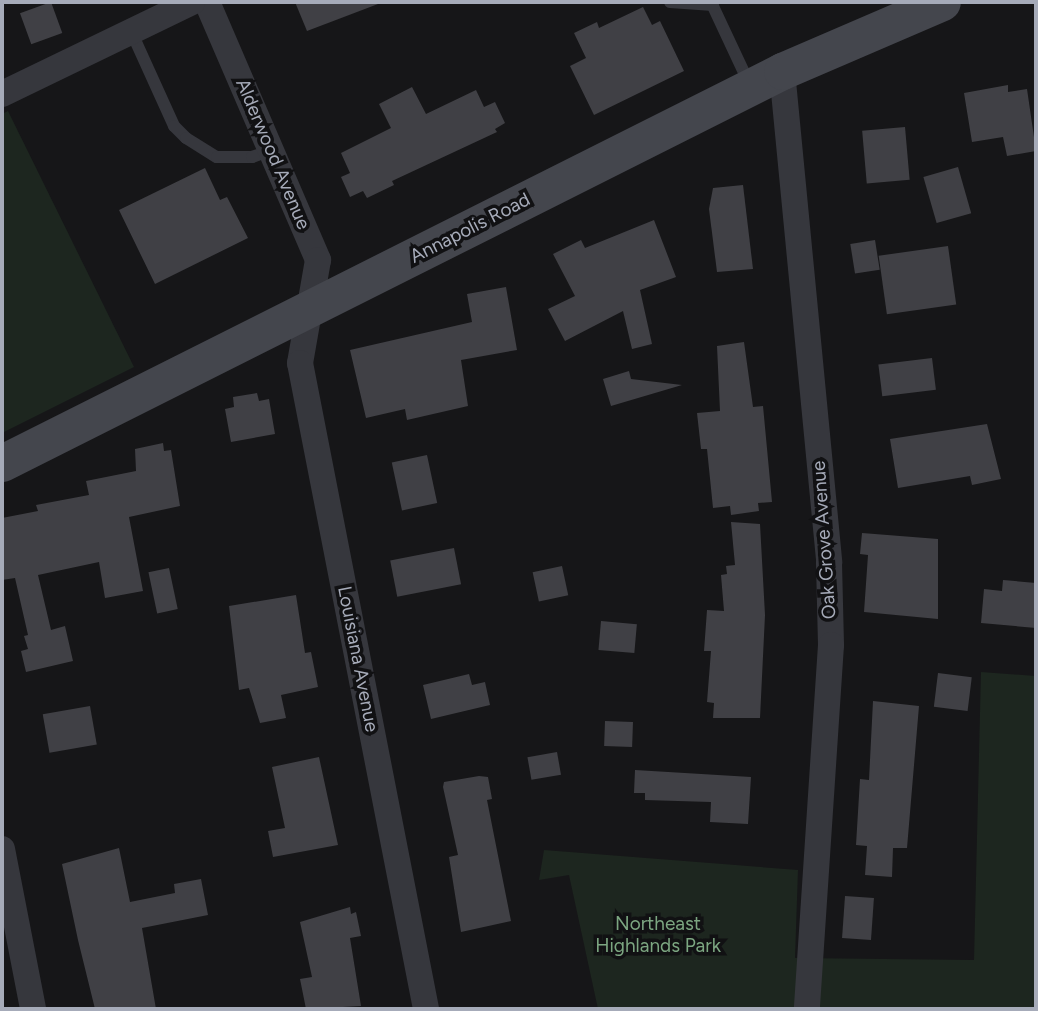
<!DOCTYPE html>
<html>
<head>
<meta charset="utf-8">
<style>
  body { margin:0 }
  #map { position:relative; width:1038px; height:1011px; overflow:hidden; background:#161618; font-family:Figtree,sans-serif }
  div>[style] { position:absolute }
  .green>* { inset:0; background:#1d261f }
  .building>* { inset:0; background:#404045; transform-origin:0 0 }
  .service>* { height:12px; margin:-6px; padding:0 6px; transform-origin:6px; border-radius:6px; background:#36373d }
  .minor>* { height:26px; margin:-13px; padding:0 13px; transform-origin:13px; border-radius:13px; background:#36373d }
  .secondary>* { height:37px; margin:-18.5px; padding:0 18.5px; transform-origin:18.5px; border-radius:18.5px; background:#44464d }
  span { translate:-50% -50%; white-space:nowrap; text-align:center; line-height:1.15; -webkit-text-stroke:7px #111113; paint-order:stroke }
  .street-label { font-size:19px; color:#a6abb9 }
  .park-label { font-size:19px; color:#7ca681 }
  .frame { position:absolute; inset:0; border:4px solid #a6abb9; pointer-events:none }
</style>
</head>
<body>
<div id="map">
  <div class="green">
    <i style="clip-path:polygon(8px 111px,134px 367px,2px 433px,2px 114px)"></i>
    <i style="clip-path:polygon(981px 672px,1036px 676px,1036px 1009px,598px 1009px,569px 875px,539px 880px,544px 850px,798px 870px,795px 958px,974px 960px)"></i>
  </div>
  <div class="building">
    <i style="left:51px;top:2px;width:33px;height:33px;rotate:70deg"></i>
    <i style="clip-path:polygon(295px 2px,378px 2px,378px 4px,307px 31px)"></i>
    <i style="clip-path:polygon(643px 7px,652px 25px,660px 21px,684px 71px,594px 115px,570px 66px,586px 58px,574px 33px,597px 22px,599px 28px)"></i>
    <i style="clip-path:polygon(1008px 85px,1008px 92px,1027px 89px,1036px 151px,1007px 156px,1003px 137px,972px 142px,964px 93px)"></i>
    <i style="clip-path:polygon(412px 87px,426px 114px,476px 90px,484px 107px,495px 102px,505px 123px,495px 129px,497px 132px,392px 181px,394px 185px,367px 198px,363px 191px,350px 197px,341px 177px,350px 173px,341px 153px,391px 128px,379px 104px)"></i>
    <i style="left:905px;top:127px;width:53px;height:43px;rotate:85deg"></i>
    <i style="left:958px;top:167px;width:48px;height:36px;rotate:74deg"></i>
    <i style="clip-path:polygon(205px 168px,220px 200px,227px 197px,248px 238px,155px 284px,119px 210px)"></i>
    <i style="clip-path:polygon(743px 185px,753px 269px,717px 272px,709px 209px,713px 188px)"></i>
    <i style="clip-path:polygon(654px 220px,676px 277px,640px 290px,652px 344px,632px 349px,623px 311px,565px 341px,548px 309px,575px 296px,553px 254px,581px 240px,585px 248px)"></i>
    <i style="left:875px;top:240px;width:30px;height:25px;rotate:81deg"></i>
    <i style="left:948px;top:246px;width:59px;height:70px;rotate:82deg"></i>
    <i style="clip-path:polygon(506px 287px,517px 350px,461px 360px,468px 406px,407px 420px,405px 409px,366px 418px,350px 350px,472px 322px,467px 294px)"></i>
    <i style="clip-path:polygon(744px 342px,753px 407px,763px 406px,772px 502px,758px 503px,759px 511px,731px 515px,730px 506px,713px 508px,707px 449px,701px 449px,697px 413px,720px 411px,717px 346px)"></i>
    <i style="left:932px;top:358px;width:32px;height:54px;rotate:83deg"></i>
    <i style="clip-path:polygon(629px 371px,631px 379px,682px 385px,611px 406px,603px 379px)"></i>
    <i style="clip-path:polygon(257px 393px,259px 401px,269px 399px,275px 434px,231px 442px,225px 409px,234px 407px,233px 397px)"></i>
    <i style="clip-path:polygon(987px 424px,1001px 479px,972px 485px,970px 476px,898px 488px,890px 439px)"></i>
    <i style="clip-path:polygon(163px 443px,164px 451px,171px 450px,180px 506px,129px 517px,143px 591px,105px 598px,99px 562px,38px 575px,51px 630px,65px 626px,73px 661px,26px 672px,21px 651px,28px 649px,24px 636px,28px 635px,15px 578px,2px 580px,2px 518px,38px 511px,36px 505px,89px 495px,86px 481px,136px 471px,135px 449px)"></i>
    <i style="left:427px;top:455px;width:49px;height:36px;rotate:78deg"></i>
    <i style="clip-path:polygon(731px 522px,760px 524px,765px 615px,760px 718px,713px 718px,714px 703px,707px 702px,711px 651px,704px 651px,707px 610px,724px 611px,721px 575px,727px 574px,726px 566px,735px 565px)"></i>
    <i style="clip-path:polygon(862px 533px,938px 539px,938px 619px,864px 612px,868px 555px,860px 554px)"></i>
    <i style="left:454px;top:548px;width:37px;height:65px;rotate:79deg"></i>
    <i style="left:562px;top:566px;width:30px;height:30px;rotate:78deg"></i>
    <i style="left:169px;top:568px;width:42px;height:21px;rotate:78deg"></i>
    <i style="clip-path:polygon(1003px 580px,1036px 583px,1036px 628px,981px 623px,984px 589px,1002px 591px)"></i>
    <i style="clip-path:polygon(296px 595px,305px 653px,311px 652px,318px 687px,281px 695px,286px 718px,260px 723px,249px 688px,239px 690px,229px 606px)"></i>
    <i style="left:601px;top:621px;width:36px;height:29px;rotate:5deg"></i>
    <i style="left:938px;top:673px;width:34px;height:34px;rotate:7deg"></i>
    <i style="clip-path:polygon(469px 674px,472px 685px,485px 682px,490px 705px,431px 719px,423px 685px)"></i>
    <i style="clip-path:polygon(873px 701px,919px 706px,907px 848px,893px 848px,892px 877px,865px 875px,867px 846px,856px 845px,860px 779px,869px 780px)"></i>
    <i style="left:90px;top:706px;width:39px;height:48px;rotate:80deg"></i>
    <i style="left:605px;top:721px;width:28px;height:25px;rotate:2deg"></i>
    <i style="left:557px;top:752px;width:23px;height:30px;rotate:80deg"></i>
    <i style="clip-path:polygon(319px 757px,338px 845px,273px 857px,268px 831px,285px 828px,272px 767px)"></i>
    <i style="clip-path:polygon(635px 770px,751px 777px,748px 824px,710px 822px,711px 802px,645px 800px,645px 793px,634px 793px)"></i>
    <i style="clip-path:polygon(479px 776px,488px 777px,492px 799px,487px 800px,511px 921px,461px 932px,449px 857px,458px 855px,443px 787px,444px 782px)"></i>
    <i style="clip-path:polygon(119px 848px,130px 902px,175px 893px,174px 884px,201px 879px,208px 915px,142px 928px,156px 1009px,95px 1009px,78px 940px,62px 864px)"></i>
    <i style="left:845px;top:896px;width:29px;height:42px;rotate:4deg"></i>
    <i style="clip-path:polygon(350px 907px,351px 914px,356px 912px,361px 936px,350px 938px,361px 1006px,306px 1009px,300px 979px,312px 977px,300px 922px)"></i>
  </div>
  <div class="service">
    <i style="left:670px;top:2px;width:43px;rotate:4deg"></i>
    <i style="left:711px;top:2px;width:89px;rotate:64.9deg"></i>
    <i style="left:131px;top:31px;width:104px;rotate:65.6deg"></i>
    <i style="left:174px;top:126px;width:17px;rotate:45deg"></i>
    <i style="left:186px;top:138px;width:36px;rotate:32deg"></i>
    <i style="left:217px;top:157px;width:35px"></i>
    <i style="left:252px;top:157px;width:20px;rotate:-20deg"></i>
  </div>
  <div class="minor">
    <i style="left:207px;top:2px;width:281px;rotate:66.7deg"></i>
    <i style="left:318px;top:260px;width:105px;rotate:99.9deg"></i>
    <i style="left:300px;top:363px;width:658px;rotate:78.96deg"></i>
    <i style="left:782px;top:71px;width:494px;rotate:84.5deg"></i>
    <i style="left:829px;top:563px;width:82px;rotate:88.6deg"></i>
    <i style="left:831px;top:645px;width:365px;rotate:93.8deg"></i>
    <i style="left:2px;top:94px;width:211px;rotate:-25.8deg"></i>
    <i style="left:2px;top:849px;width:163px;rotate:79deg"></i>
  </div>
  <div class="secondary">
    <i style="left:2px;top:463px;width:873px;rotate:-26.68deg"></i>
    <i style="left:782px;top:71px;width:174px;rotate:-23.3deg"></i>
  </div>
  <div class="street-label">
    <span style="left:273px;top:154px;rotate:67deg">Alderwood Avenue</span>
    <span style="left:470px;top:228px;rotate:-27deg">Annapolis Road</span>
    <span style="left:824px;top:540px;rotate:-94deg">Oak Grove Avenue</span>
    <span style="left:358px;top:659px;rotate:79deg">Louisiana Avenue</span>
  </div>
  <div class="park-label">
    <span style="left:658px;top:935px">Northeast<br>Highlands Park</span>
  </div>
  <div class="frame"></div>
</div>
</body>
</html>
